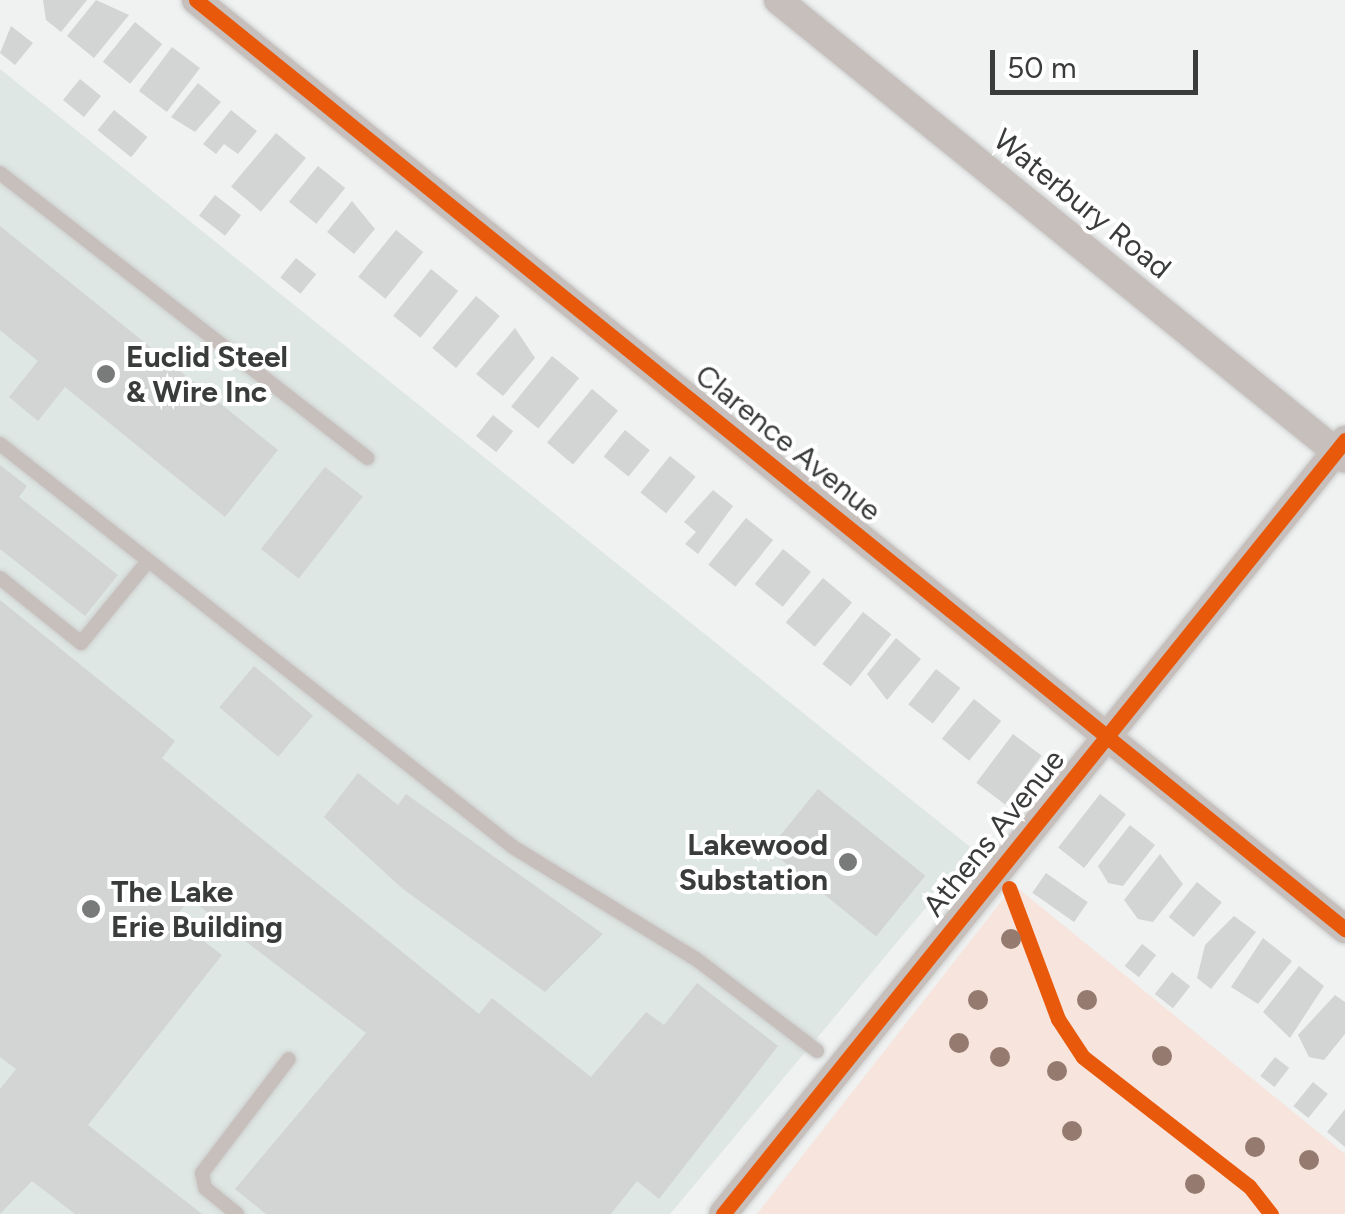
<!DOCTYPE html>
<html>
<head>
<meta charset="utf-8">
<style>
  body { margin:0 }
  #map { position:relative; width:1345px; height:1214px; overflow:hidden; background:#eff2f1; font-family:Figtree,sans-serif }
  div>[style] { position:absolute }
  .built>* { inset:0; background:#dee7e3 }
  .green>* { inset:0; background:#f6e4dd }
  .building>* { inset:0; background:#d2d5d4; transform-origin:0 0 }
  .roads { filter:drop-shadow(0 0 2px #cccdcd) drop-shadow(0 0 2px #cccdcd) }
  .lane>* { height:14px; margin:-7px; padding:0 7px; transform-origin:7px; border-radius:7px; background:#c6bfbc }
  .street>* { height:28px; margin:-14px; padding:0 14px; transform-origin:14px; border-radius:14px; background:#c6bfbc }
  .cycleway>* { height:15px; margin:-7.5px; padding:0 7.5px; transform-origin:7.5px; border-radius:7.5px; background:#e8590c }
  .trees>* { width:20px; height:20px; margin:-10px; border-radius:50%; background:#957a6f }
  .dots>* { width:28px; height:28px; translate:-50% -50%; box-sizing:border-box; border:5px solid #fff; border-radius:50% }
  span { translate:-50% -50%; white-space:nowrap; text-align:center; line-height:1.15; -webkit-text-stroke:8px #fff; paint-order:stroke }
  .street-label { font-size:30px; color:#3a3b3b }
  .poi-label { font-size:30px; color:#3a3b3b; font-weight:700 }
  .left { translate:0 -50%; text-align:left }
  .right { translate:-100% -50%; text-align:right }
  .scale { position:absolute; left:990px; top:50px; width:208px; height:45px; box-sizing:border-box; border:5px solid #3a3b3b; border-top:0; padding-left:12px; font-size:30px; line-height:35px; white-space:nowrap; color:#3a3b3b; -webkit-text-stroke:8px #fff; paint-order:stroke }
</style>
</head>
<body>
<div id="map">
  <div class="built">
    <i style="clip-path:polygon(0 69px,974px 850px,670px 1214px,0 1214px)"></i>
  </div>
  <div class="green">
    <i style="clip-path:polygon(1014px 885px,1345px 1154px,1345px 1214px,757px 1214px)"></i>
  </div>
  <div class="building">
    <i style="clip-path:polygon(43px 0,87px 0,61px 32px,46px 20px)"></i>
    <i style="clip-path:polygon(96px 0,129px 15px,94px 58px,67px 36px)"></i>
    <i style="left:135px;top:22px;width:35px;height:51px;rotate:39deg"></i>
    <i style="clip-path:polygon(11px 26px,33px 43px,15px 65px,0 53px)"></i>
    <i style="left:172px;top:47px;width:35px;height:55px;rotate:37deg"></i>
    <i style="left:80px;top:79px;width:27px;height:27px;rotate:39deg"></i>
    <i style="clip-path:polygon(198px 83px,221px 102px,195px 132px,171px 117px)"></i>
    <i style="left:114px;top:110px;width:43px;height:26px;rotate:39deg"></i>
    <i style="clip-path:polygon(231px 110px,257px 131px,238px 154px,224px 144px,216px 154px,203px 144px)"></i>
    <i style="left:276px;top:133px;width:39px;height:70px;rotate:40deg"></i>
    <i style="left:318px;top:166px;width:35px;height:46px;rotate:39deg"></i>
    <i style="left:215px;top:195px;width:33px;height:26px;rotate:38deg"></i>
    <i style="clip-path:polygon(352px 201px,375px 229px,354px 254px,327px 232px)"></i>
    <i style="clip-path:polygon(0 226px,278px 450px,225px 517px,65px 387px,38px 421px,9px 397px,38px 361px,0 330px)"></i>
    <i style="left:396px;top:230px;width:35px;height:60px;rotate:39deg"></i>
    <i style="left:296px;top:258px;width:26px;height:25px;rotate:39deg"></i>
    <i style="left:431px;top:269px;width:35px;height:60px;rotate:39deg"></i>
    <i style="left:476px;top:296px;width:31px;height:68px;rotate:40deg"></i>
    <i style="clip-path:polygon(515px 328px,535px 358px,503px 396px,476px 374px)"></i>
    <i style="left:552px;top:356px;width:35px;height:65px;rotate:39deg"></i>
    <i style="left:592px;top:389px;width:34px;height:70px;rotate:40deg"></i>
    <i style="left:493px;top:415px;width:26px;height:27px;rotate:39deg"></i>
    <i style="left:625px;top:430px;width:32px;height:34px;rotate:39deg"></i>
    <i style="left:670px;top:456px;width:33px;height:47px;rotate:39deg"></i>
    <i style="clip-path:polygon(0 465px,27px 486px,19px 497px,118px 575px,85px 616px,0 549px)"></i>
    <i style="left:325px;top:467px;width:48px;height:104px;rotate:38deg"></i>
    <i style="clip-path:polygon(713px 490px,733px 506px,698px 554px,685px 544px,696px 532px,684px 522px)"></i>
    <i style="left:746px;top:518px;width:35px;height:60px;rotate:39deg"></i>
    <i style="left:783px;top:549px;width:36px;height:45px;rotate:39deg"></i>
    <i style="left:823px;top:578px;width:38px;height:58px;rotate:40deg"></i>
    <i style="clip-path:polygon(0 600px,175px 741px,162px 758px,479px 1014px,492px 998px,591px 1077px,646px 1012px,664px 1025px,697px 983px,778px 1046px,659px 1199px,637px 1181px,611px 1214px,266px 1214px,235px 1189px,366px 1033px,190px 899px,174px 918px,222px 955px,88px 1125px,202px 1214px,75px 1214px,32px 1181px,0 1214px,0 1089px,16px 1069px,0 1057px)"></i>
    <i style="left:863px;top:612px;width:36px;height:66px;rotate:38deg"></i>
    <i style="clip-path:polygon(896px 638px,921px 659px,887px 700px,867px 674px)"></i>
    <i style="left:254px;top:666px;width:77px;height:54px;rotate:40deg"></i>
    <i style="left:936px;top:669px;width:31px;height:45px;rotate:38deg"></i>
    <i style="left:974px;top:699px;width:35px;height:51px;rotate:39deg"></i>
    <i style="left:1013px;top:734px;width:36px;height:61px;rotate:37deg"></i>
    <i style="clip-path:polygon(358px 773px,398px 805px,406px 794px,603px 934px,545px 992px,403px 889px,324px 817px)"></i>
    <i style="left:818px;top:789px;width:138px;height:78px;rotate:39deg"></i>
    <i style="left:1100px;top:794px;width:33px;height:68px;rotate:38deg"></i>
    <i style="clip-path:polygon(1130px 825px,1155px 845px,1123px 886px,1108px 883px,1098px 866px)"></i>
    <i style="clip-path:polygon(1160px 854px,1183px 884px,1153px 922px,1138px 919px,1124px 900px)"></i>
    <i style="left:1046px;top:873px;width:51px;height:24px;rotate:35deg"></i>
    <i style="left:1197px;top:882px;width:32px;height:45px;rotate:39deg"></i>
    <i style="clip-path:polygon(1234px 916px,1256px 932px,1211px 989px,1197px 978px,1205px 945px)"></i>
    <i style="clip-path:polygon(1263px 938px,1292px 961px,1258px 1004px,1231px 987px)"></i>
    <i style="left:1142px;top:944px;width:18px;height:28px;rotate:38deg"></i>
    <i style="clip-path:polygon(1299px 966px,1324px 986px,1290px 1038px,1263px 1012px)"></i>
    <i style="left:1172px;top:972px;width:23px;height:28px;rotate:38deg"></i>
    <i style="clip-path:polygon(1335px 995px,1345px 1002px,1345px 1034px,1324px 1060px,1309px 1057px,1298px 1035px)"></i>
    <i style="left:1275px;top:1057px;width:18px;height:24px;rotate:38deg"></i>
    <i style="left:1313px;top:1082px;width:19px;height:31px;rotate:39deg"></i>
    <i style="clip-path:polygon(1345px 1109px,1345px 1147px,1327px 1132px)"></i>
  </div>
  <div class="roads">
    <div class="lane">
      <i style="left:0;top:173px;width:465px;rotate:37.8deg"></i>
      <i style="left:0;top:444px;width:652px;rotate:38.15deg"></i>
      <i style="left:513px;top:847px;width:215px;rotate:31.5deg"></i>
      <i style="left:696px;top:959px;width:152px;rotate:37.2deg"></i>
      <i style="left:0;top:578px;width:104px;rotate:38.7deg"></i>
      <i style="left:81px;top:643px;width:106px;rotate:-50.7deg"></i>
      <i style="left:237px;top:1214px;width:41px;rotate:-140.9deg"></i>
      <i style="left:205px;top:1188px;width:15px;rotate:-101deg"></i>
      <i style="left:202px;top:1173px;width:143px;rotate:-52.7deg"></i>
    </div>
    <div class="street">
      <i style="left:196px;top:0;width:1478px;rotate:38.96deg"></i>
      <i style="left:778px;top:0;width:729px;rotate:38.99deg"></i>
      <i style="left:723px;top:1214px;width:993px;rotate:-51.21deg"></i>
    </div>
  </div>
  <div class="cycleway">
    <i style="left:196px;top:0;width:1478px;rotate:38.96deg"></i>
    <i style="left:1009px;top:888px;width:140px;rotate:69.5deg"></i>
    <i style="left:1058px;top:1019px;width:45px;rotate:56.7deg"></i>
    <i style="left:1083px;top:1057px;width:210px;rotate:37.9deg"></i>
    <i style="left:1249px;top:1186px;width:36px;rotate:52deg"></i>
    <i style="left:723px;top:1214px;width:993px;rotate:-51.21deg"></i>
  </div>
  <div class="trees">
    <i style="left:1011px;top:939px"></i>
    <i style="left:978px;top:1000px"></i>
    <i style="left:1087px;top:1000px"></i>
    <i style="left:959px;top:1043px"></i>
    <i style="left:1162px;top:1056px"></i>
    <i style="left:1000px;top:1057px"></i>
    <i style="left:1057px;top:1071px"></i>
    <i style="left:1072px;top:1131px"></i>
    <i style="left:1255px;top:1147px"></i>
    <i style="left:1309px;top:1160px"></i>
    <i style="left:1195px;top:1184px"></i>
  </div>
  <div class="dots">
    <i style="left:106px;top:374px;background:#797b7b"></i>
    <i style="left:848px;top:862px;background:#797b7b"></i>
    <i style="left:91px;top:909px;background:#797b7b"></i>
  </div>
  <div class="street-label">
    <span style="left:1082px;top:204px;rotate:39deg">Waterbury Road</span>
    <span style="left:788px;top:443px;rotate:39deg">Clarence Avenue</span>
    <span style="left:994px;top:833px;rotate:-51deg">Athens Avenue</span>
  </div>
  <div class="poi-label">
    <span class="left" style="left:126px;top:374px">Euclid Steel<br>&amp; Wire Inc</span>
    <span class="right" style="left:828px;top:862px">Lakewood<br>Substation</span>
    <span class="left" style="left:111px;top:909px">The Lake<br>Erie Building</span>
  </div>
  <div class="scale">50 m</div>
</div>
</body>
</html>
